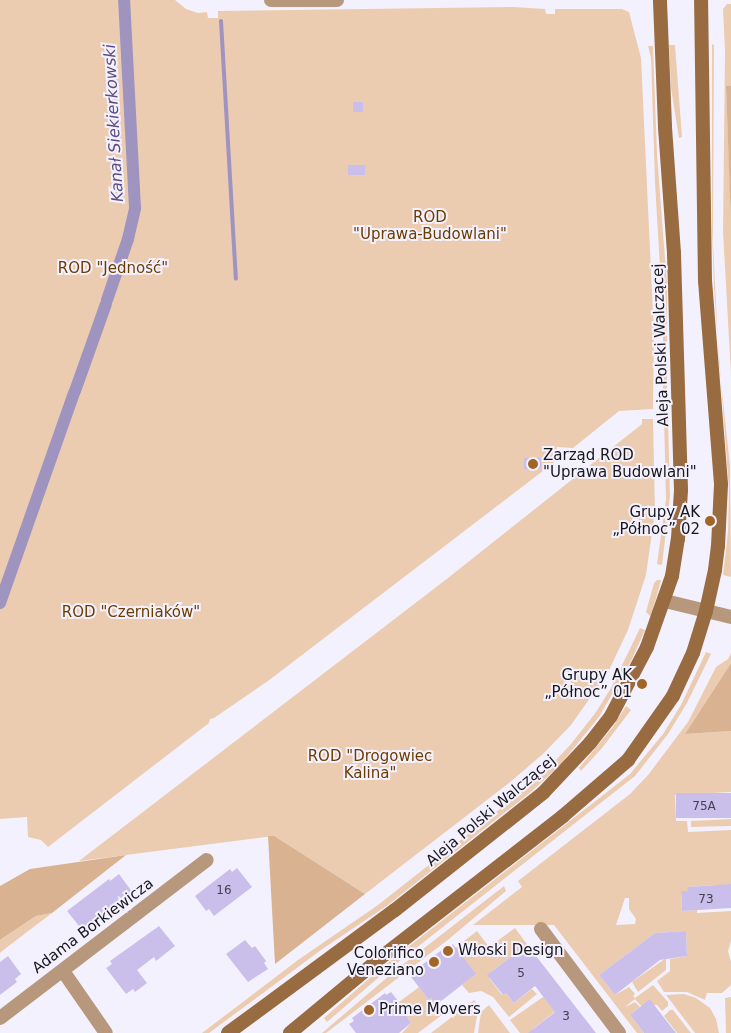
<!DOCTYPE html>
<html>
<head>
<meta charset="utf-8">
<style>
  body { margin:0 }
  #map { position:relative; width:731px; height:1033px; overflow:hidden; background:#f4f1fe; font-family:"DejaVu Sans",sans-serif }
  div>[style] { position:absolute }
  .green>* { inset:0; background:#ecccb1 }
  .forest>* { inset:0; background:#d8b291 }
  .stream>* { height:4px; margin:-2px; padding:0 2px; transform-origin:2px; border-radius:2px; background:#9f94bf }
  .canal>* { height:12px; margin:-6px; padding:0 6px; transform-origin:6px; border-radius:6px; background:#9f94bf }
  .building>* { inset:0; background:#cabfeb; transform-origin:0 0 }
  .minor>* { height:14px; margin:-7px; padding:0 7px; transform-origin:7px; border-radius:7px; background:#b8987c }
  .secondary>* { height:14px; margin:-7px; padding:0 7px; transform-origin:7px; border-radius:7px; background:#996b40 }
  .dots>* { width:14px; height:14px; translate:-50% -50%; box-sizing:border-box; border:2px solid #f4f1fe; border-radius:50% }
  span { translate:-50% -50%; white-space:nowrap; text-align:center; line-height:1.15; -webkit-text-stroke:4px #f4f1fe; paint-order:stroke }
  .number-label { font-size:12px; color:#444050 }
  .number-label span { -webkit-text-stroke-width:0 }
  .park-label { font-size:15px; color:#6b3c00 }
  .street-label { font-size:15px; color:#18161d }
  .poi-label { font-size:15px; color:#18161d }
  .left { translate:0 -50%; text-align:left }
  .right { translate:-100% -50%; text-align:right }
  .water-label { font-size:16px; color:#5c4b84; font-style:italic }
</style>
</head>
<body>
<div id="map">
  <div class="green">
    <i style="clip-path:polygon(0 0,175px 0,186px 9px,198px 13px,207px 12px,208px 18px,218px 18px,218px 11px,514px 7px,545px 9px,546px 14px,555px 14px,555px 9px,622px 9px,629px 12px,641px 58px,654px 334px,653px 409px,619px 411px,573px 448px,557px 447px,556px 461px,268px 681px,214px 718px,210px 719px,209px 723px,48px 847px,41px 840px,28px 837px,27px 817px,0 819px)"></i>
    <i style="clip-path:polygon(727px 4px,731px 4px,731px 86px,726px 86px,731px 217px,731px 374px,723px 232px,725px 52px,723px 9px)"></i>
    <i style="clip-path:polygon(712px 44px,714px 45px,713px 244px,719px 363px,730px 466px,731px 577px,723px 575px,728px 532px,729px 490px,714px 288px,712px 229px)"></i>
    <i style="clip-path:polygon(669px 45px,675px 45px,682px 137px,679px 138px,671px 88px)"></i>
    <i style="clip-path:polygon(648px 46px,653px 46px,657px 154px,667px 285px,667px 408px,663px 410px,663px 319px,655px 183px,651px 58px)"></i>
    <i style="clip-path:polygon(664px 418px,668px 420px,670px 496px,662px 565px,657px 564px,666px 499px)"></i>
    <i style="clip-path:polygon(642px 419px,653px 419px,655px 511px,646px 575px,628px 630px,602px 685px,600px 684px,571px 725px,543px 754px,509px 783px,365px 894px,273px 836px,79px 861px,448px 578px,642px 424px)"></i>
    <i style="clip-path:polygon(657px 580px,661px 580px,651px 617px,646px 612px,654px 583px)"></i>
    <i style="clip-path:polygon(640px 628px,645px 630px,631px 661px,599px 717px,560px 765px,531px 792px,388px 905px,321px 950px,209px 1033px,202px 1033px,298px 960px,378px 905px,539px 778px,571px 744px,596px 712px,611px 688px)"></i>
    <i style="clip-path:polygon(706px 652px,711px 654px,687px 703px,668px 734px,635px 776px,378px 978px,327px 1022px,324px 1018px,380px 969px,630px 774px,663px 734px,681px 705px)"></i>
    <i style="clip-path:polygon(evenodd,731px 653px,731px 663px,685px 734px,731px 731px,731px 792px,675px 795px,676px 821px,687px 821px,688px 832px,731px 830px,731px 889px,714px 885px,688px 887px,688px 891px,681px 892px,682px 911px,697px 910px,697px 913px,731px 911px,731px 941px,728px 951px,731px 962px,731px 985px,722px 993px,707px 993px,705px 1000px,687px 992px,664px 992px,657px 981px,670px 971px,670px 959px,687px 956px,686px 931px,655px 933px,599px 975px,615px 995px,629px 987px,635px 994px,633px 996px,635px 998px,653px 985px,668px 1002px,668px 1006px,662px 1011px,657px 1005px,641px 1006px,635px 999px,625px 1007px,635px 1002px,640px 1007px,630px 1015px,644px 1033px,637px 1033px,554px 925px,473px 925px,522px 887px,518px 881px,630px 794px,648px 775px,688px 722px,716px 667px,728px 659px,731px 653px,625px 898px,629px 898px,629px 909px,636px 919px,635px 924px,616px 925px,625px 898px)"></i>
    <i style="clip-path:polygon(626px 706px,631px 710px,602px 748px,581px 771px,579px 768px,612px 728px)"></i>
    <i style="clip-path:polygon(731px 819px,731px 826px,691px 827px,691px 821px)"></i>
    <i style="clip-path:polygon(504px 886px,506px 891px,449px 939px,326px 1033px,322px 1033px,396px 970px)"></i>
    <i style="clip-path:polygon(52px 913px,6px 948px,0 953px,0 940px,36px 916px)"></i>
    <i style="clip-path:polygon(515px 928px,529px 947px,526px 949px,524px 947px,491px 972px,489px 978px,502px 995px,506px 993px,514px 1003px,532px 989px,537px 994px,509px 1017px,493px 997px,481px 991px,469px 993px,462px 985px,473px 976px,455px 948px,477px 931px,489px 947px)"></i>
    <i style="clip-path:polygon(666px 958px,666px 970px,638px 992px,632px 982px)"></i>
    <i style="clip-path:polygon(419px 987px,429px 1000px,431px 998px,436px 1005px,439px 1003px,446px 1012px,418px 1033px,402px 1033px,411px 1023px,407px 1017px,409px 1015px,399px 1002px)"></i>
    <i style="clip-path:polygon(684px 994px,696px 998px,710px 1008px,716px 1019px,719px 1033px,695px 1033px,666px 995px)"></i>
    <i style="clip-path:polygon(543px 997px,567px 1002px,534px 1028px,532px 1033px,520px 1033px,510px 1020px)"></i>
    <i style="clip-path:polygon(731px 997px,731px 1033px,726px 1033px,725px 998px)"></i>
    <i style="clip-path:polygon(474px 1000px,480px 1008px,478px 1011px,474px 1033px,431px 1033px)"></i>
    <i style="clip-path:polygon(489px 1005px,510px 1033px,478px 1033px,481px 1012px)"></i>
    <i style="clip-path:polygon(670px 1010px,673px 1010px,691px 1033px,677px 1033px,664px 1016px)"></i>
  </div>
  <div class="forest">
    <i style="clip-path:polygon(726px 86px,731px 86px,731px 217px,730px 198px)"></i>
    <i style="clip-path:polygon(731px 663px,731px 731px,685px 734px)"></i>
    <i style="clip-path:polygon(268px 836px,274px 836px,365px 894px,275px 964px)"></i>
    <i style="clip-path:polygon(126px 855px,52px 913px,36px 916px,0 940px,0 886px,30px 869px)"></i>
  </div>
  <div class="stream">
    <i style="left:221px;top:21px;width:258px;rotate:86.7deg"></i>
  </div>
  <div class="canal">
    <i style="left:107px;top:300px;width:65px;rotate:-71deg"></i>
    <i style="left:128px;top:239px;width:32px;rotate:-77deg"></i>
    <i style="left:135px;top:208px;width:208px;rotate:-93deg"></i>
    <i style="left:75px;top:391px;width:92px;rotate:-70.4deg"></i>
    <i style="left:0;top:603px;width:223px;rotate:-70.6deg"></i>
  </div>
  <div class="building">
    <i style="left:353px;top:102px;width:10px;height:10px"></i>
    <i style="left:348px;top:165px;width:17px;height:10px"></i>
    <i style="left:524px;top:458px;width:17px;height:11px"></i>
    <i style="left:731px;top:793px;width:25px;height:55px;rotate:90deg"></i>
    <i style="clip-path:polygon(237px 868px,252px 887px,214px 916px,209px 909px,206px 911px,195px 896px,230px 869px,232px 872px)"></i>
    <i style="clip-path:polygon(119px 874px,133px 893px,83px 931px,67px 911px,109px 879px,110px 881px)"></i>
    <i style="clip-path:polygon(731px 884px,731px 908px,682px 911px,681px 891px,688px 891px,687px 887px)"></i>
    <i style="clip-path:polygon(159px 926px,175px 946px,156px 961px,154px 957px,137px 970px,147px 983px,135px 992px,133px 989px,126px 994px,106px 968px,112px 964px,110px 961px)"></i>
    <i style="clip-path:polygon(686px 931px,687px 956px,660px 960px,615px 995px,599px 975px,655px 933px)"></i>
    <i style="clip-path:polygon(245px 940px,252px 948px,255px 946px,258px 950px,266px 961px,264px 963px,268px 969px,248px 982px,226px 954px)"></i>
    <i style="clip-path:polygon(453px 944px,476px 974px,436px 1005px,431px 998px,429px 1000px,411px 977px,416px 973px,414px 971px,447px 946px,448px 948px)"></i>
    <i style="clip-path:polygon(524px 947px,526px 949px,529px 947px,596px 1033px,528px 1033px,555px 1012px,535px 986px,514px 1003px,506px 993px,503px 995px,487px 975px)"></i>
    <i style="clip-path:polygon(8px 956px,21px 974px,15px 979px,17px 982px,0 995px,0 962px)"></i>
    <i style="clip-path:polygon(391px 992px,409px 1015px,407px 1017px,411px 1023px,399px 1033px,356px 1033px,349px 1024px,354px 1021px,352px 1018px,385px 993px,386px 995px)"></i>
    <i style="clip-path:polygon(650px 999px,655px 1006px,676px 1033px,644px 1033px,630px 1015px)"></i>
  </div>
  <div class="minor">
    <i style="left:271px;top:0;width:66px"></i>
    <i style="left:665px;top:601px;width:68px;rotate:13.6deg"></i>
    <i style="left:541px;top:929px;width:130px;rotate:53.1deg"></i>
    <i style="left:63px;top:971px;width:75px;rotate:55.3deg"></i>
    <i style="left:0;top:1018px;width:260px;rotate:-37.4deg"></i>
  </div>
  <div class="secondary">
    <i style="left:228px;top:1033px;width:207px;rotate:-36.4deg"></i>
    <i style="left:395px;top:910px;width:189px;rotate:-38.3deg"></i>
    <i style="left:543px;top:793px;width:69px;rotate:-46.8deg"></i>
    <i style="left:590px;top:743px;width:34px;rotate:-52deg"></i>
    <i style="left:611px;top:716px;width:78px;rotate:-62.4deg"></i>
    <i style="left:647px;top:647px;width:75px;rotate:-70.6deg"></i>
    <i style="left:672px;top:576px;width:37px;rotate:-81deg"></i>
    <i style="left:678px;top:539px;width:49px;rotate:-86.5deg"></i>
    <i style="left:681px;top:490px;width:237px;rotate:-91.7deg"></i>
    <i style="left:674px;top:253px;width:127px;rotate:-94.1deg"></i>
    <i style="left:665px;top:126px;width:126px;rotate:-92.3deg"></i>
    <i style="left:290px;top:1033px;width:122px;rotate:-39.7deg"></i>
    <i style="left:384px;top:955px;width:227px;rotate:-37.8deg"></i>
    <i style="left:563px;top:816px;width:86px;rotate:-40.7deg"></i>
    <i style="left:628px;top:760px;width:78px;rotate:-54.9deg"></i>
    <i style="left:673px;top:696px;width:47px;rotate:-65.1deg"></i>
    <i style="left:693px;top:653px;width:44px;rotate:-72.8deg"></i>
    <i style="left:706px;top:611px;width:42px;rotate:-77.6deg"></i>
    <i style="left:715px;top:570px;width:24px;rotate:-83deg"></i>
    <i style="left:718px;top:546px;width:62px;rotate:-87.2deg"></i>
    <i style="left:721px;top:484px;width:204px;rotate:-94.5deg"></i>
    <i style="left:705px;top:281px;width:281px;rotate:-90.8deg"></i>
  </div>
  <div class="dots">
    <i style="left:533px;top:464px;background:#a16627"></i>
    <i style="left:710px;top:521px;background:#a16627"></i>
    <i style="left:642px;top:684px;background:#a16627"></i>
    <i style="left:448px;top:951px;background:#a16627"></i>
    <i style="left:434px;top:962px;background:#a16627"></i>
    <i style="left:369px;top:1010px;background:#a16627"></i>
  </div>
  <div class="number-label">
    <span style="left:704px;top:807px">75A</span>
    <span style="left:224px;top:891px">16</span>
    <span style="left:706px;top:900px">73</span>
    <span style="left:521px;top:974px">5</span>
    <span style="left:566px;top:1017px">3</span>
  </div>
  <div class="park-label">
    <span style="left:430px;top:226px">ROD<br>"Uprawa-Budowlani"</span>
    <span style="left:113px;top:269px">ROD "Jedność"</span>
    <span style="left:131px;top:613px">ROD "Czerniaków"</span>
    <span style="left:370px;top:765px">ROD "Drogowiec<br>Kalina"</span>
  </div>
  <div class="street-label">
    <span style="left:661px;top:345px;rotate:-92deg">Aleja Polski Walczącej</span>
    <span style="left:491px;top:811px;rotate:-40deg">Aleja Polski Walczącej</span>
    <span style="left:93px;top:926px;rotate:-37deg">Adama Borkiewicza</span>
  </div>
  <div class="poi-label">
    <span class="left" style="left:543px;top:464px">Zarząd ROD<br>"Uprawa Budowlani"</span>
    <span class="right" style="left:700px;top:521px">Grupy AK<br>„Północ” 02</span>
    <span class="right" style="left:632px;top:684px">Grupy AK<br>„Północ” 01</span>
    <span class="left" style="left:458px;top:951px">Włoski Design</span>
    <span class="right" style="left:424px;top:962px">Colorifico<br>Veneziano</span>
    <span class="left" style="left:379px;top:1010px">Prime Movers</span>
  </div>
  <div class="water-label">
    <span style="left:114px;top:123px;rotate:-93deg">Kanał Siekierkowski</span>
  </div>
</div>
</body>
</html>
